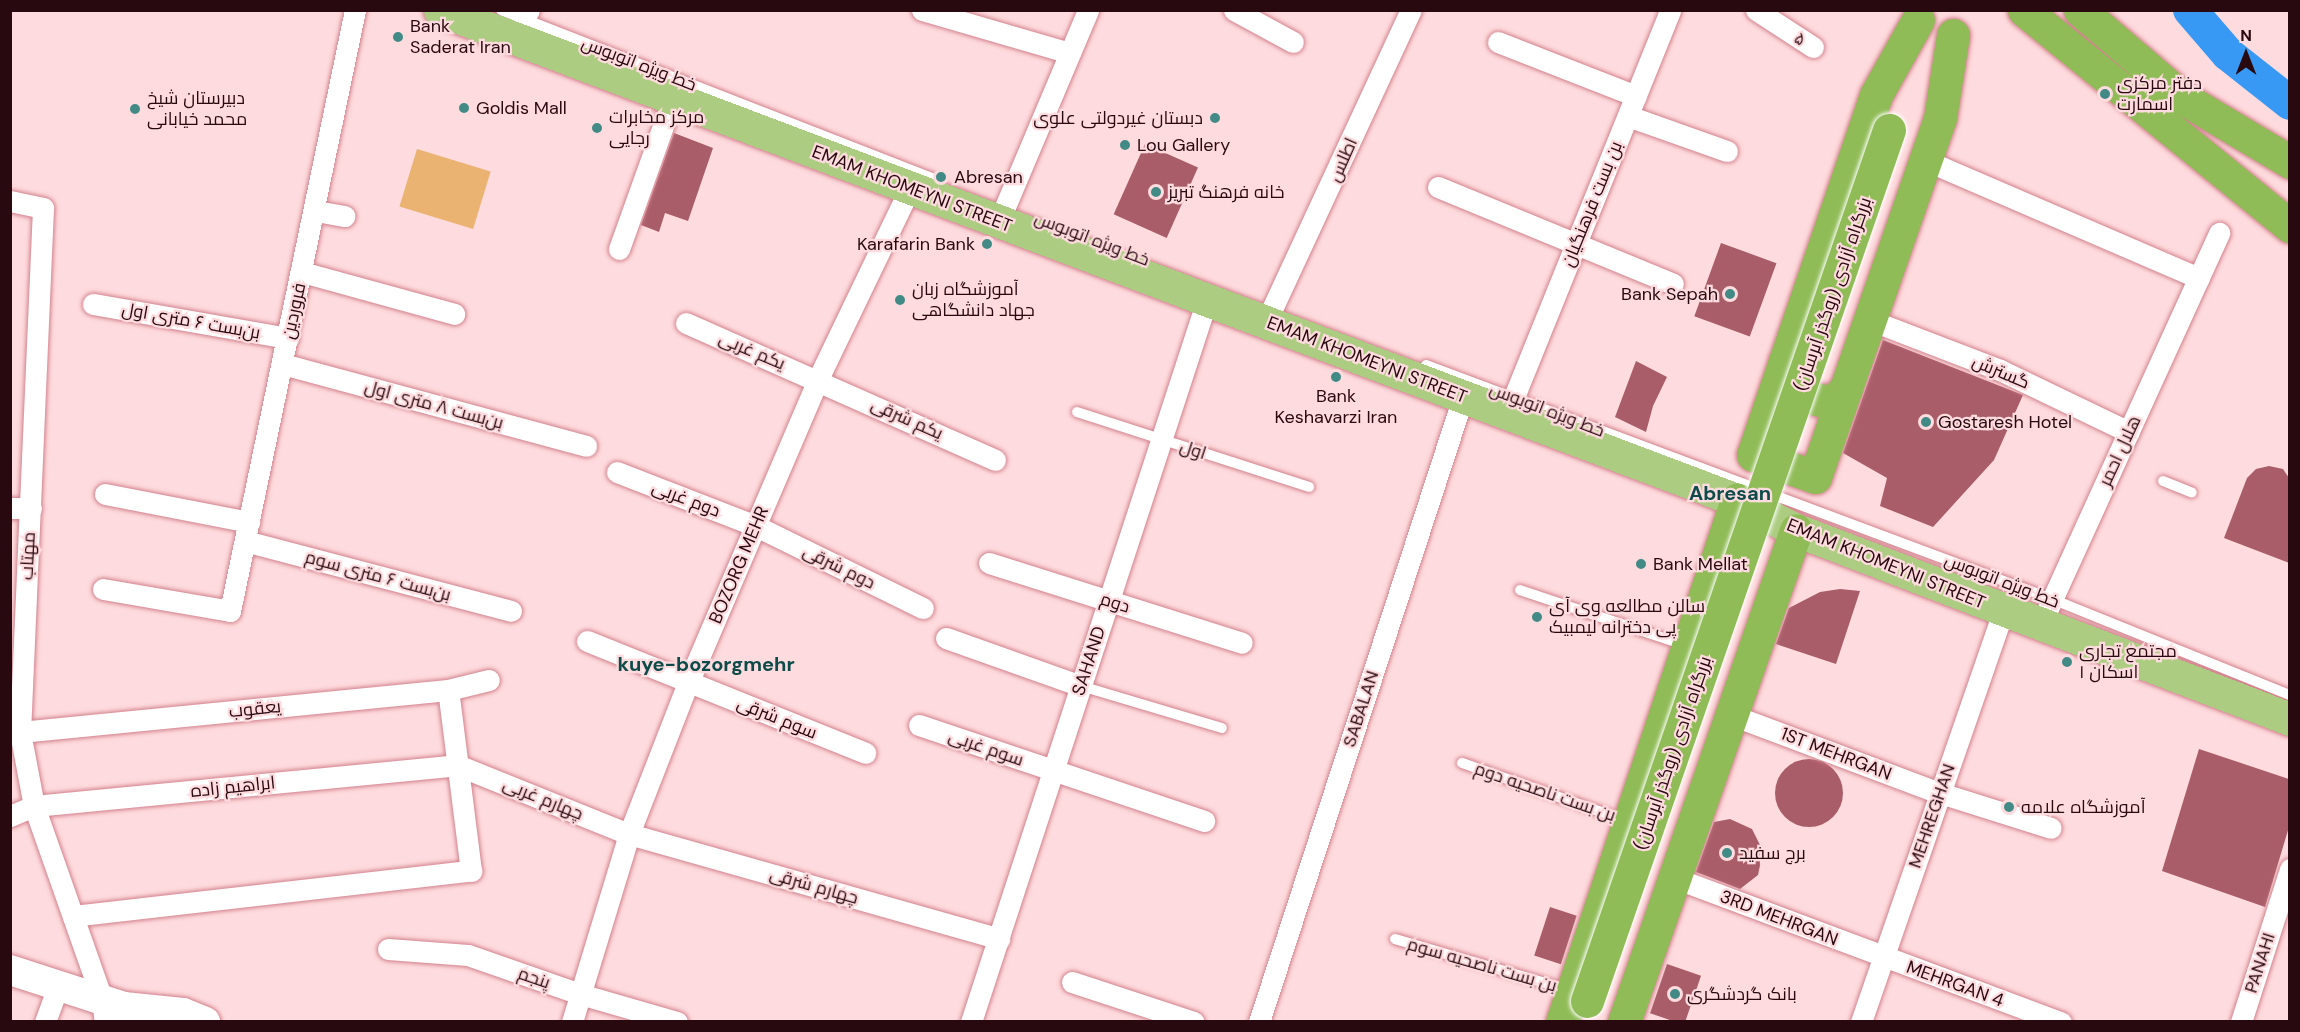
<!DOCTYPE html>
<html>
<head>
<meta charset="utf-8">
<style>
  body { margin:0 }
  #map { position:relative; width:2300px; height:1032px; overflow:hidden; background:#fedbde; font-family:"DM Sans",Cairo,sans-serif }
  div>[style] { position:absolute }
  .green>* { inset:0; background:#eab371; transform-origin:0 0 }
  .river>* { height:34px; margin:-17px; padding:0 17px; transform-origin:17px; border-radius:17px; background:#3899f5 }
  .building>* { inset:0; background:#a95d69; transform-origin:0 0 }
  .round { border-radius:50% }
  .roads { filter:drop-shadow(0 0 2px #d2828d) drop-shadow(0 0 2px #d2828d) }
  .service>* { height:10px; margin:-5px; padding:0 5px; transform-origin:5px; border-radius:5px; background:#fff }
  .minor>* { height:21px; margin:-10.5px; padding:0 10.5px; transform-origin:10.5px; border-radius:10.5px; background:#fff }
  .secondary>* { height:30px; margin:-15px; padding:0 15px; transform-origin:15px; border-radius:15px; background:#fff }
  .primary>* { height:33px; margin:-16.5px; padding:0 16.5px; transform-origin:16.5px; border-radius:16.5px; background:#accd81 }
  .trunk>* { height:33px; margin:-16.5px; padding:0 16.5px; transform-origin:16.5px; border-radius:16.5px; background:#90bc57 }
  .bridges { filter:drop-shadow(0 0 2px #fff) drop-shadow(0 0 2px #fff) }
  .trunk-bridge>* { height:33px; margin:-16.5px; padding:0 16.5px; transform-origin:16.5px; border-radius:16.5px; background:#90bc57 }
  .dots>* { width:16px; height:16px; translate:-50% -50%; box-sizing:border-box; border:3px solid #fedbde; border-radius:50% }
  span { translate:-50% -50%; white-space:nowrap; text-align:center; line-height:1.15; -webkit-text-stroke:4.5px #fedbde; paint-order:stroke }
  .poi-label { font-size:18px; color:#27090f }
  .left { translate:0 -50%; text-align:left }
  .right { translate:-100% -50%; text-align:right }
  .street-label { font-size:18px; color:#27090f }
  .neighbourhood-label { font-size:20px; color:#0c4b49; font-weight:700 }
  .frame { position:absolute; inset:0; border:12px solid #27090f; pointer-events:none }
  .north { position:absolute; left:2216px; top:24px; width:60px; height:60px; -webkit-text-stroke:4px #fedbde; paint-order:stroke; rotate:0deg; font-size:16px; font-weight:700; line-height:24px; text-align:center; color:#27090f }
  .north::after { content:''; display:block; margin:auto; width:21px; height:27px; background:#27090f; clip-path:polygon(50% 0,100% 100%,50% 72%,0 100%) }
</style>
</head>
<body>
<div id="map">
  <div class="green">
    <i style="left:417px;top:149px;width:77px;height:60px;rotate:17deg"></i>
  </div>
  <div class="river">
    <i style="left:2190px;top:10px;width:58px;rotate:49.2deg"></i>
    <i style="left:2228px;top:54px;width:79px;rotate:38.3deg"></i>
  </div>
  <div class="building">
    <i style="clip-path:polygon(674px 133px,713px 148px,688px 221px,665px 213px,659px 232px,641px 225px)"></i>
    <i style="left:1145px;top:144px;width:58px;height:77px;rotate:24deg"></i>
    <i style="left:1721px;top:243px;width:59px;height:78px;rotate:20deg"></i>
    <i style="clip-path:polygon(1883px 340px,2023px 395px,1994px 460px,1933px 527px,1880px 506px,1887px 478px,1843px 453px)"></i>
    <i style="clip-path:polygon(1636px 361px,1667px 377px,1653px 406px,1646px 432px,1615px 417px)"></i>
    <i style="clip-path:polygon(2269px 466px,2283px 469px,2289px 478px,2289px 563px,2224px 538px,2247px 478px,2256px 469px)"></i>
    <i style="clip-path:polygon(1840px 589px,1860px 591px,1836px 664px,1776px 644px,1789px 608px,1820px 592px)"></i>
    <i style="clip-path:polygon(2199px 749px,2289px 779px,2289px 827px,2265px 907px,2162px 871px)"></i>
    <i class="round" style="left:1775px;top:759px;width:68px;height:68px"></i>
    <i style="clip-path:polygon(1730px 819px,1752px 829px,1763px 851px,1758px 875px,1740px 889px,1696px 872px,1714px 822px)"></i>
    <i style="left:1550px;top:907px;width:28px;height:51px;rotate:18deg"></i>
    <i style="left:1667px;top:964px;width:36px;height:52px;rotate:19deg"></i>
  </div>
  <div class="roads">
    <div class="service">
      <i style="left:501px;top:10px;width:465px;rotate:21.3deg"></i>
      <i style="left:1426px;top:365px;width:668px;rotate:20.5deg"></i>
      <i style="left:2052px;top:599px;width:257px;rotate:22deg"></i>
      <i style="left:1077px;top:412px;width:244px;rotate:17.9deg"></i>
      <i style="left:2163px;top:481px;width:31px;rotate:22deg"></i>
      <i style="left:1520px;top:590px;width:173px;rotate:18.5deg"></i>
      <i style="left:1081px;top:686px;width:147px;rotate:16.6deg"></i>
      <i style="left:1462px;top:763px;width:175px;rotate:19.4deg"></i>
      <i style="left:1395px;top:939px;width:181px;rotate:16.3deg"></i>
    </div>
    <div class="minor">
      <i style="left:922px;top:10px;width:154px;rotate:16.2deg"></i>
      <i style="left:1234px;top:10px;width:67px;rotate:28.5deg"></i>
      <i style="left:1756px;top:10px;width:68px;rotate:33deg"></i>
      <i style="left:514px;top:38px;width:32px;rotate:-62deg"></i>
      <i style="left:1498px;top:42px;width:148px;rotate:21.4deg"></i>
      <i style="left:1628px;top:116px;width:105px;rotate:19.5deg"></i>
      <i style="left:1925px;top:160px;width:298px;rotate:23.3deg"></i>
      <i style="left:1438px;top:187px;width:254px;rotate:22.4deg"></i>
      <i style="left:10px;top:201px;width:34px;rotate:12deg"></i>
      <i style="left:43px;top:208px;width:525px;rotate:92.51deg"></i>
      <i style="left:20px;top:732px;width:75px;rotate:79.3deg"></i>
      <i style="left:34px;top:806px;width:205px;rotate:70.6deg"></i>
      <i style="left:102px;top:999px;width:23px;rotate:83deg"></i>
      <i style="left:316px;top:211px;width:29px;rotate:10deg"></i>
      <i style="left:999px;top:221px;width:229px;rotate:-67.1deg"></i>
      <i style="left:619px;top:249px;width:160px;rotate:-70.3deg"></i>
      <i style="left:302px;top:272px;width:158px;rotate:15.4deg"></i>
      <i style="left:93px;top:304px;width:198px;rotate:9.9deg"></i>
      <i style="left:1870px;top:320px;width:139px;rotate:21deg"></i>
      <i style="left:2000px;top:370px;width:143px;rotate:25.7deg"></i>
      <i style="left:1266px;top:322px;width:344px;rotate:-65.1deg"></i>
      <i style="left:686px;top:323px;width:338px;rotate:23.9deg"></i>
      <i style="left:283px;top:364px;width:314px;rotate:15.1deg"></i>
      <i style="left:1504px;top:412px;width:18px;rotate:-56deg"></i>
      <i style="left:1514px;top:397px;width:417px;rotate:-68deg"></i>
      <i style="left:617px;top:472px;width:149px;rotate:21.2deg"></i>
      <i style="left:756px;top:526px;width:186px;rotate:26.2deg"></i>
      <i style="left:105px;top:494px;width:147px;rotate:11deg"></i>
      <i style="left:10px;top:508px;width:21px"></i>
      <i style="left:245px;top:541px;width:275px;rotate:14.7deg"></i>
      <i style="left:989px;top:563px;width:265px;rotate:17.5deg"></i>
      <i style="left:103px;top:589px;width:129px;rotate:9.8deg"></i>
      <i style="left:230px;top:611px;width:614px;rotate:-78.25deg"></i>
      <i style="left:2041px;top:624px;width:430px;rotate:-65.5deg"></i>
      <i style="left:946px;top:638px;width:143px;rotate:19.6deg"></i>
      <i style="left:587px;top:641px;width:300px;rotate:21.9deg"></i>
      <i style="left:1732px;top:715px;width:222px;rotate:20.6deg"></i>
      <i style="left:1940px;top:793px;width:116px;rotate:17.5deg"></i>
      <i style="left:919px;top:725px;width:301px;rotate:18.6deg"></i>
      <i style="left:20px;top:732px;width:430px;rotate:-5.6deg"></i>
      <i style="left:448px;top:690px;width:42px;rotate:-13.7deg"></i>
      <i style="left:10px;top:816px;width:26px;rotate:-23deg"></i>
      <i style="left:34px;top:806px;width:425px;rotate:-5.5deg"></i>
      <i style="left:457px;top:765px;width:185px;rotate:21.9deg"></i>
      <i style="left:629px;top:834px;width:385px;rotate:15.8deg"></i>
      <i style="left:1675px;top:878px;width:412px;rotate:20.5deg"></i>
      <i style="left:73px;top:916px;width:401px;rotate:-6.5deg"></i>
      <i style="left:471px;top:871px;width:182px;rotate:-97.2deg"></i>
      <i style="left:388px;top:949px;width:80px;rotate:4.3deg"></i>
      <i style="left:468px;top:955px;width:119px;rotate:19.2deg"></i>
      <i style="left:580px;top:994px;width:101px;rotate:16.1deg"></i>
      <i style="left:1072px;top:982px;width:128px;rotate:18.2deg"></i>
      <i style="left:45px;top:1022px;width:38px;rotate:-70deg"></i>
      <i style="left:572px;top:1022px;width:196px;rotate:-73.1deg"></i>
      <i style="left:629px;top:834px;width:162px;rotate:-68.7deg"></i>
      <i style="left:688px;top:683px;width:331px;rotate:-66.8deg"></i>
      <i style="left:818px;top:379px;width:212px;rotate:-64.3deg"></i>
      <i style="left:971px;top:1022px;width:760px;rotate:-71.9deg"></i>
      <i style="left:1259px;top:1022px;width:657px;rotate:-71.92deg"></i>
      <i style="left:1861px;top:1022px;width:436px;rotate:-70.9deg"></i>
      <i style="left:2241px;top:1022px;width:161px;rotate:-72.2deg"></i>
    </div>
    <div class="secondary">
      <i style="left:10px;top:970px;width:120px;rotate:18deg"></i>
      <i style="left:124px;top:1007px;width:59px;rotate:5.8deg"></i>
      <i style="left:183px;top:1013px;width:24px;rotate:22deg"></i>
    </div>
    <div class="primary">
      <i style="left:440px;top:10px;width:1386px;rotate:20.7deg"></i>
      <i style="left:1737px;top:500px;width:66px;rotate:27deg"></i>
      <i style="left:1796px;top:530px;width:529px;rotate:20.94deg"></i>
    </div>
    <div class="trunk">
      <i style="left:2024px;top:10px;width:343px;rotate:39.1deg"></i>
      <i style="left:2080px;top:10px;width:135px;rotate:40.5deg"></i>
      <i style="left:2183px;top:98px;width:125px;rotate:30.9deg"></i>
      <i style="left:1785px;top:361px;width:99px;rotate:108.8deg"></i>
      <i style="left:1753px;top:455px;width:66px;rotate:19.5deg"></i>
      <i style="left:1815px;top:477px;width:380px;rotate:-70.8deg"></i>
      <i style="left:1940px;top:118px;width:84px;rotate:-81.1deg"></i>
      <i style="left:1846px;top:389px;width:21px;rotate:137deg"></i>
      <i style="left:1831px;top:403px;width:28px;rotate:-165deg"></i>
      <i style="left:1804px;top:396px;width:21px;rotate:-145deg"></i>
      <i style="left:1787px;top:384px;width:23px;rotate:-95deg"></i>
      <i style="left:1785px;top:361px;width:281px;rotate:-71.1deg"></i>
      <i style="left:1876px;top:95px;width:86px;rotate:-60.8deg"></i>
      <i style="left:1562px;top:1022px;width:551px;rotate:-71.47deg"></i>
      <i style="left:1624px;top:1022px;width:521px;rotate:-70.73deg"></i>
    </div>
  </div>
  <div class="bridges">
    <div class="trunk-bridge">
      <i style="left:1587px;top:1001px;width:922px;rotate:-70.88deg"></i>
    </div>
  </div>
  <div class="dots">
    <i style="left:398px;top:37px;background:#428a86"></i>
    <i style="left:2105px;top:94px;background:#428a86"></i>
    <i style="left:464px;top:108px;background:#428a86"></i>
    <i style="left:135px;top:109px;background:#428a86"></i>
    <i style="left:1215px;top:118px;background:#428a86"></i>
    <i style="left:597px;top:128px;background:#428a86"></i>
    <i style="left:1125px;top:145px;background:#428a86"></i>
    <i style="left:941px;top:177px;background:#428a86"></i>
    <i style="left:1156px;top:192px;background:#428a86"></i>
    <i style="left:987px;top:244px;background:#428a86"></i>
    <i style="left:1730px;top:294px;background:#428a86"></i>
    <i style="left:900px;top:300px;background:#428a86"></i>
    <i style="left:1336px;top:377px;background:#428a86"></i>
    <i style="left:1926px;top:422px;background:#428a86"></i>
    <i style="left:1641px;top:564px;background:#428a86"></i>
    <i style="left:1537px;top:617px;background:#428a86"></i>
    <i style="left:2067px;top:662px;background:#428a86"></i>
    <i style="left:2009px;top:807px;background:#428a86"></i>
    <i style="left:1727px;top:853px;background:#428a86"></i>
    <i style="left:1675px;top:994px;background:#428a86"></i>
  </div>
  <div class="poi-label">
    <span class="left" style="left:410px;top:37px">Bank<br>Saderat Iran</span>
    <span class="left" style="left:2117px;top:94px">دفتر مرکزی<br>اسمارت</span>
    <span class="left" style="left:147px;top:109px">دبیرستان شیخ<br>محمد خیابانی</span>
    <span class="left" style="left:476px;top:108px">Goldis Mall</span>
    <span class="left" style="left:609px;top:128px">مرکز مخابرات<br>رجایی</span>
    <span class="right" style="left:1203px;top:118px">دبستان غیردولتی علوی</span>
    <span class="left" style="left:1137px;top:145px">Lou Gallery</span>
    <span class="left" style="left:954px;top:177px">Abresan</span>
    <span class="left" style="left:1168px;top:192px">خانه فرهنگ تبریز</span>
    <span class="right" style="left:975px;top:244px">Karafarin Bank</span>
    <span class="left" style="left:912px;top:300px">آموزشگاه زبان<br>جهاد دانشگاهی</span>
    <span class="right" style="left:1718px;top:294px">Bank Sepah</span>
    <span style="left:1336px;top:407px">Bank<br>Keshavarzi Iran</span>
    <span class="left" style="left:1938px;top:422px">Gostaresh Hotel</span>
    <span class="left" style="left:1653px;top:564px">Bank Mellat</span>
    <span class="left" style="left:1549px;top:617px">سالن مطالعه وی آی<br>پی دخترانه لیمبیک</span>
    <span class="left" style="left:2079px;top:662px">مجتمع تجاری<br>اسکان ۱</span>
    <span class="left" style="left:2021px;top:807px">آموزشگاه علامه</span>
    <span class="left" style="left:1739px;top:853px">برج سفید</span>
    <span class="left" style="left:1687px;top:994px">بانک گردشگری</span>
  </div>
  <div class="street-label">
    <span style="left:1800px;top:39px;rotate:33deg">۵</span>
    <span style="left:639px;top:64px;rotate:21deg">خط ویژه اتوبوس</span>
    <span style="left:1343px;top:160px;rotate:-66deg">اطلس</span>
    <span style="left:912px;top:189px;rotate:21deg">EMAM KHOMEYNI STREET</span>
    <span style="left:1592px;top:204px;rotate:-68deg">بن بست فرهنگیان</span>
    <span style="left:1092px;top:239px;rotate:21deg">خط ویژه اتوبوس</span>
    <span style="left:1833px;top:294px;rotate:-71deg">بزرگراه آزادی (روگذر آبرسان)</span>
    <span style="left:294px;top:311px;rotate:-78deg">فروردین</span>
    <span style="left:191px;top:321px;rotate:10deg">بن‌بست ۶ متری اول</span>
    <span style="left:752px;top:351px;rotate:23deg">یکم غربی</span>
    <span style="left:1367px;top:360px;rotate:21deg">EMAM KHOMEYNI STREET</span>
    <span style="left:2001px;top:372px;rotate:23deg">گسترش</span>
    <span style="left:434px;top:405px;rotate:15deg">بن‌بست ۸ متری اول</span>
    <span style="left:1547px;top:410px;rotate:21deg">خط ویژه اتوبوس</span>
    <span style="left:907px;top:419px;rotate:24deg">یکم شرقی</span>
    <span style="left:1193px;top:450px;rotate:18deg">اول</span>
    <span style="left:2120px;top:451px;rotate:-65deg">هلال احمر</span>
    <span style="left:686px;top:499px;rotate:21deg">دوم غربی</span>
    <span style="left:28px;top:556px;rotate:-87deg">مهتاب</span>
    <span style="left:1886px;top:564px;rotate:22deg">EMAM KHOMEYNI STREET</span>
    <span style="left:739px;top:565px;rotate:-67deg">BOZORG MEHR</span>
    <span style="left:839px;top:567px;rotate:26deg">دوم شرقی</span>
    <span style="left:378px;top:576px;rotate:15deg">بن‌بست ۶ متری سوم</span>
    <span style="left:2002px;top:581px;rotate:21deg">خط ویژه اتوبوس</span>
    <span style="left:1115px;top:603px;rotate:18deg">دوم</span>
    <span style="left:1089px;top:661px;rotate:-72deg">SAHAND</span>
    <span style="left:255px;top:709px;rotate:-6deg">یعقوب</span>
    <span style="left:1361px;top:709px;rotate:-72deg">SABALAN</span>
    <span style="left:777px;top:718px;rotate:22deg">سوم شرقی</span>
    <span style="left:986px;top:748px;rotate:19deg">سوم غربی</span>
    <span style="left:1673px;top:753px;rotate:-71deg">بزرگراه آزادی (روگذر آبرسان)</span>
    <span style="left:1836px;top:754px;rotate:21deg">1ST MEHRGAN</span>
    <span style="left:233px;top:787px;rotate:-6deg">ابراهیم زاده</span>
    <span style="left:1545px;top:792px;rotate:19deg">بن بست ناصحیه دوم</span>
    <span style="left:543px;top:799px;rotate:22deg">چهارم غربی</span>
    <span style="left:1932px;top:816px;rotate:-71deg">MEHREGHAN</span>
    <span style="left:814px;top:886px;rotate:16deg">چهارم شرقی</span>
    <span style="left:1779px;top:918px;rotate:21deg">3RD MEHRGAN</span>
    <span style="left:2260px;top:963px;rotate:-72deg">PANAHI</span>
    <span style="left:1482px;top:965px;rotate:16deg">بن بست ناصحیه سوم</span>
    <span style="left:534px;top:978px;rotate:19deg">پنجم</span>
    <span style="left:1955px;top:984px;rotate:20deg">MEHRGAN 4</span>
  </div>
  <div class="neighbourhood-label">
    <span style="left:1730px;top:493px">Abresan</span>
    <span style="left:706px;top:664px">kuye-bozorgmehr</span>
  </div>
  <div class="frame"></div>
  <div class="north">N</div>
</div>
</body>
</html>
